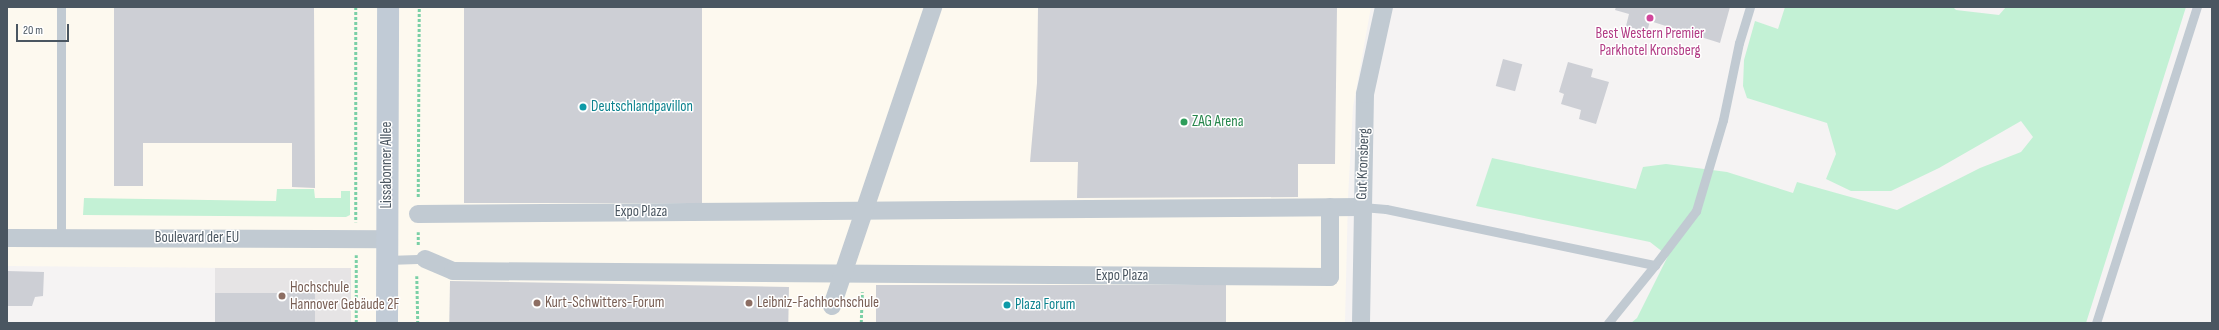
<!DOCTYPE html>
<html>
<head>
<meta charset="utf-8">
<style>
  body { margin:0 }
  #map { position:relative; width:2219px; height:330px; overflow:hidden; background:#f5f3f3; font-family:"Sofia Sans Condensed",sans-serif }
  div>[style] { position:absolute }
  .commercial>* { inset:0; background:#fdf9ef }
  .education>* { inset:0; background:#e6e4e5; transform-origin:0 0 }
  .green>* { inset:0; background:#c3f1d5 }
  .building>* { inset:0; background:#cdcfd5; transform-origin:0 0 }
  .path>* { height:2.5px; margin-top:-1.25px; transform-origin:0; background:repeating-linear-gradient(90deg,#7ad0a6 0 3px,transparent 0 5px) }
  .lane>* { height:9px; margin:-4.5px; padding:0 4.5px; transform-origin:4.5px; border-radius:4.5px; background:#c1cad2 }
  .street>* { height:18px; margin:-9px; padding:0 9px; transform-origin:9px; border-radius:9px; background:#c1cad2 }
  .secondary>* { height:22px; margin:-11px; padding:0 11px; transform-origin:11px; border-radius:11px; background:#c1cbd6 }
  .dots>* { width:11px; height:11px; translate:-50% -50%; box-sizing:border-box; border:2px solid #fff; border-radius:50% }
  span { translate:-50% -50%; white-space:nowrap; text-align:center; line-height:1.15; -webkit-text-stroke:3px #fff; paint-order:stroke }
  .hotel-label { font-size:15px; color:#b23c85 }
  .culture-label { font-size:15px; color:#0d838f }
  .left { translate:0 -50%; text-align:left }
  .leisure-label { font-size:15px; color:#27864d }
  .street-label { font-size:15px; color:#4a5661 }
  .education-label { font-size:15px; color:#785e54 }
  .frame { position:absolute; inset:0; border:8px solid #4a5661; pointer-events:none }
  .scale { position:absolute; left:16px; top:24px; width:53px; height:18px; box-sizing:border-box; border:2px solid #4a5661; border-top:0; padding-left:5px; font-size:12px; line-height:14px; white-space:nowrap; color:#4a5661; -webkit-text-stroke:3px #fff; paint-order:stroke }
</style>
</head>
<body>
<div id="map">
  <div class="commercial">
    <i style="clip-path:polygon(7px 7px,1371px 7px,1353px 107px,1348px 198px,1345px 323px,350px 323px,350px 269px,7px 266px)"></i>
  </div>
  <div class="education">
    <i style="left:215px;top:268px;width:136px;height:55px"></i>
  </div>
  <div class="green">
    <i style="clip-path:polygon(1785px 7px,1953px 7px,1956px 10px,1999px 15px,2006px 7px,2186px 7px,2086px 323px,1631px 323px,1637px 318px,1668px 256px,1650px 242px,1476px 206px,1492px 158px,1636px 189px,1643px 167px,1666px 164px,1727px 172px,1793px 193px,1797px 182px,1897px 210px,1980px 168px,2021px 152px,2033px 137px,2021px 121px,1939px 168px,1891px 191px,1851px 191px,1826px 179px,1836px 154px,1827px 123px,1747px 98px,1743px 86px,1744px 60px,1755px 21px,1778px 29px)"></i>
    <i style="clip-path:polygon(277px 189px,314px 189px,315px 198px,341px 198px,341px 191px,350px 191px,350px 215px,346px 217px,83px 215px,84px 198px,276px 201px)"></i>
  </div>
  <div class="building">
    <i style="clip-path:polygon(114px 7px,314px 7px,315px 188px,292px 187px,292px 143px,143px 143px,143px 186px,114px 186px)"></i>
    <i style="left:464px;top:7px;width:238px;height:196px"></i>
    <i style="clip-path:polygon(1038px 7px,1337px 7px,1335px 164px,1298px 164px,1298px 197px,1077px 198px,1078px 162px,1030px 162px,1037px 83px)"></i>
    <i style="clip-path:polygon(1616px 7px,1730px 7px,1720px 43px,1650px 21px,1647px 32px,1626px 26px,1629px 14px,1615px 10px)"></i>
    <i style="left:1503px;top:59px;width:20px;height:28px;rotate:15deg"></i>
    <i style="clip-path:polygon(1568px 62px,1593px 69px,1591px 77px,1609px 82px,1596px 124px,1579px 119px,1581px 110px,1561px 104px,1564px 94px,1559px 92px)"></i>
    <i style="clip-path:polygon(7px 271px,44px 272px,43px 296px,35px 297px,32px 306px,7px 306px)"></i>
    <i style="left:450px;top:281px;width:339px;height:42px;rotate:1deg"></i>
    <i style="left:876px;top:285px;width:350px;height:38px"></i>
    <i style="left:215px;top:293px;width:100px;height:30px"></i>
  </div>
  <div class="path">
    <i style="left:356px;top:7px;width:215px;rotate:90deg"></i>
    <i style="left:418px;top:197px;width:190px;rotate:-89.7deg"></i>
    <i style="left:418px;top:245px;width:13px;rotate:-90deg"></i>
    <i style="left:417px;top:276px;width:47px;rotate:88.8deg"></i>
    <i style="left:356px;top:323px;width:68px;rotate:-90deg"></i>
    <i style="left:861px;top:323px;width:31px;rotate:-88deg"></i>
  </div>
  <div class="lane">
    <i style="left:1362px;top:207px;width:24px;rotate:5deg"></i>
    <i style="left:1386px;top:209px;width:275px;rotate:11.8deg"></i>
    <i style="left:1655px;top:265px;width:75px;rotate:129deg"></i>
    <i style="left:61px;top:238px;width:231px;rotate:-90deg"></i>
    <i style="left:387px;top:260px;width:38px;rotate:-2deg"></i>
    <i style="left:1655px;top:265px;width:68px;rotate:-52.8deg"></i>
    <i style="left:1696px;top:211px;width:95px;rotate:-73.5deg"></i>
    <i style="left:1723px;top:120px;width:79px;rotate:-78.3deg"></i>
    <i style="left:1739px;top:43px;width:38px;rotate:-73deg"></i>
    <i style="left:2096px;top:323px;width:332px;rotate:-72.3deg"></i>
  </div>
  <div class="street">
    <i style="left:418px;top:214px;width:944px;rotate:-0.42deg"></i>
    <i style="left:7px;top:238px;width:380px;rotate:0.2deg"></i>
    <i style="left:425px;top:259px;width:30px;rotate:23deg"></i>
    <i style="left:453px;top:271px;width:877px;rotate:0.39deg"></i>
    <i style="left:1330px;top:277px;width:70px;rotate:-90deg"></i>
    <i style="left:832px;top:306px;width:316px;rotate:-71.3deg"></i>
    <i style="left:1361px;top:323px;width:229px;rotate:-89deg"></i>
    <i style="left:1365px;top:94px;width:89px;rotate:-77.7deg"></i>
  </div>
  <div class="secondary">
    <i style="left:387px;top:323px;width:316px;rotate:-89.8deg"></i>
  </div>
  <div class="dots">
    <i style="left:1650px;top:18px;background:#d1479c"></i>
    <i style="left:583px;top:107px;background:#0f9aa8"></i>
    <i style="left:1184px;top:122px;background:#2e9e5b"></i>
    <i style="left:282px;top:296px;background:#8d6e63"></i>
    <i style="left:537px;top:303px;background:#8d6e63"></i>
    <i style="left:749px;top:303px;background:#8d6e63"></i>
    <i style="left:1007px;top:305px;background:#0f9aa8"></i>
  </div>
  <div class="hotel-label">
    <span style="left:1650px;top:42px">Best Western Premier<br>Parkhotel Kronsberg</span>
  </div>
  <div class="culture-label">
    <span class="left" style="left:591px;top:107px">Deutschlandpavillon</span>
    <span class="left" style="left:1015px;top:305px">Plaza Forum</span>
  </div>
  <div class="leisure-label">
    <span class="left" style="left:1192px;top:122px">ZAG Arena</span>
  </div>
  <div class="street-label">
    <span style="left:1363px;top:164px;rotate:-88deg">Gut Kronsberg</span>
    <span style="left:387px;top:165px;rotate:-90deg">Lissabonner Allee</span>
    <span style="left:641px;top:212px">Expo Plaza</span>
    <span style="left:197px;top:238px">Boulevard der EU</span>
    <span style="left:1122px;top:276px">Expo Plaza</span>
  </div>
  <div class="education-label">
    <span class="left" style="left:290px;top:296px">Hochschule<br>Hannover Gebäude 2F</span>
    <span class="left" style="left:545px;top:303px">Kurt-Schwitters-Forum</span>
    <span class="left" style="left:757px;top:303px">Leibniz-Fachhochschule</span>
  </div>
  <div class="frame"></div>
  <div class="scale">20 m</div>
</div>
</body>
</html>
